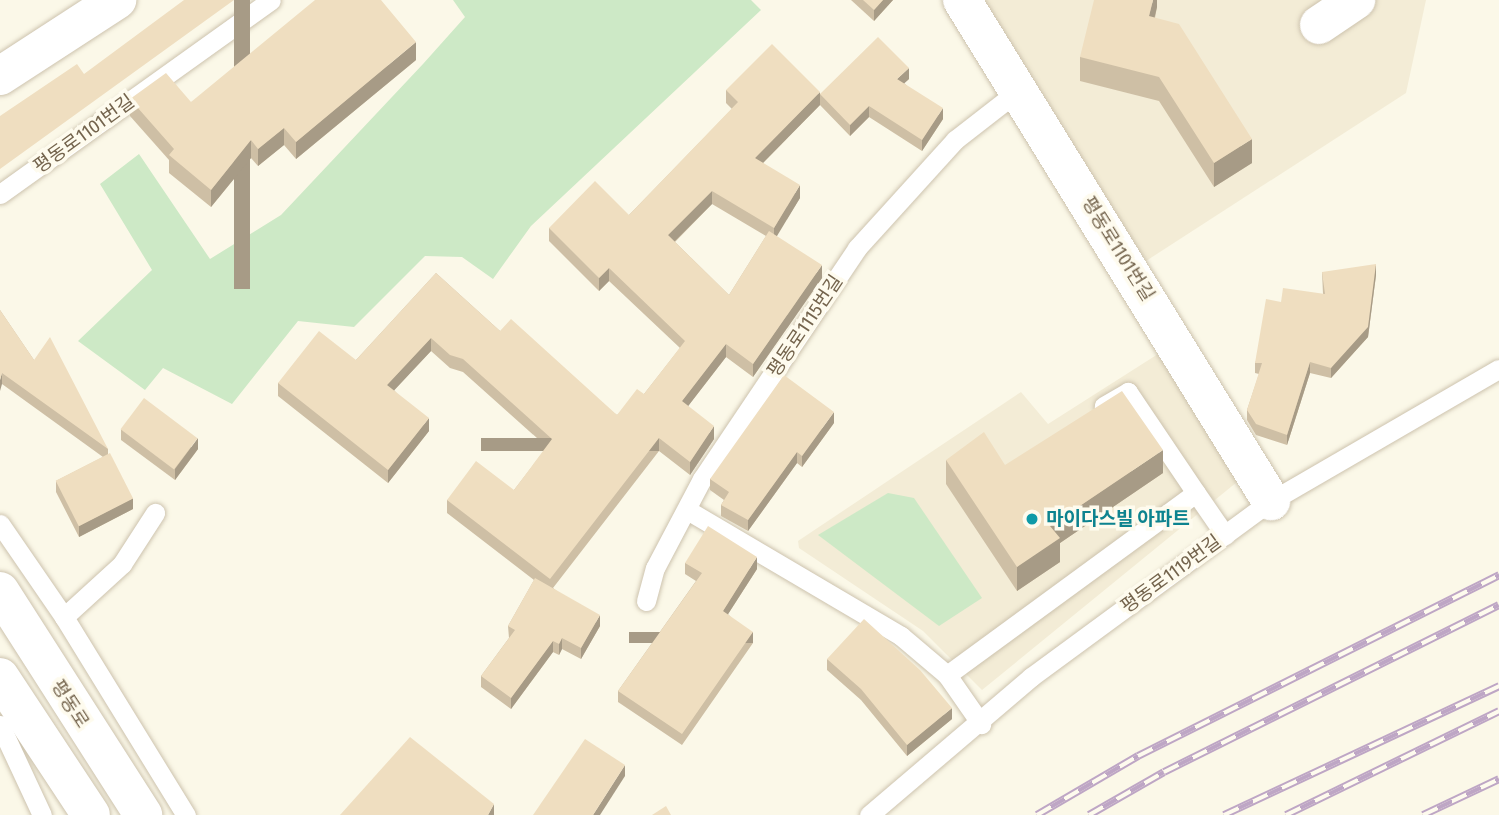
<!DOCTYPE html>
<html>
<head>
<meta charset="utf-8">
<style>
  body { margin:0 }
  #map { position:relative; width:1499px; height:815px; overflow:hidden; background:#fbf8e8; font-family:"Fira Sans Condensed","Noto Sans KR",sans-serif }
  div>[style] { position:absolute }
  .residential>* { inset:0; background:#f3ecd6 }
  .green>* { inset:0; background:#cde9c6 }
  .roads { filter:drop-shadow(0 0 2px #cdc3ae) drop-shadow(0 0 2px #cdc3ae) }
  .lane>* { height:19px; margin:-9.5px; padding:0 9.5px; transform-origin:9.5px; border-radius:9.5px; background:#fff }
  .street>* { height:38px; margin:-19px; padding:0 19px; transform-origin:19px; border-radius:19px; background:#fff }
  .rail>* { height:8px; margin-top:-4px; transform-origin:0; background:repeating-linear-gradient(90deg,#fefbee 0 16px,#bea6c5 0 32px); box-sizing:border-box; border-block:2px solid #bea6c5 }
  .wall>* { inset:0; background:#cebfa5 }
  .shaded-wall>* { inset:0; background:#a79b86; transform-origin:0 0 }
  .building>* { inset:0; background:#efdec0; transform-origin:0 0 }
  .dots>* { width:19px; height:19px; translate:-50% -50%; box-sizing:border-box; border:4px solid #fefbee; border-radius:50% }
  span { translate:-50% -50%; white-space:nowrap; text-align:center; line-height:1.15; -webkit-text-stroke:7px #fefbee; paint-order:stroke }
  .street-label { font-size:19px; color:#74644d }
  .culture-label { font-size:19px; color:#0d838f; font-weight:700 }
  .left { translate:0 -50%; text-align:left }
</style>
</head>
<body>
<div id="map">
  <div class="residential">
    <i style="clip-path:polygon(972px 0,1426px 0,1406px 93px,1146px 261px)"></i>
    <i style="clip-path:polygon(1158px 354px,1237px 482px,982px 690px,923px 631px,799px 548px,798px 541px,1021px 392px,1048px 424px)"></i>
  </div>
  <div class="green">
    <i style="clip-path:polygon(453px 0,751px 0,761px 10px,531px 226px,493px 279px,462px 257px,425px 256px,354px 327px,298px 321px,232px 404px,163px 368px,145px 390px,78px 341px,152px 270px,100px 184px,139px 154px,210px 259px,281px 215px,423px 64px,465px 17px)"></i>
    <i style="clip-path:polygon(888px 493px,914px 498px,982px 598px,939px 626px,818px 535px)"></i>
  </div>
  <div class="roads">
    <div class="lane">
      <i style="left:0;top:194px;width:333px;rotate:-35.6deg"></i>
      <i style="left:1196px;top:493px;width:51px;rotate:55.4deg"></i>
      <i style="left:689px;top:511px;width:246px;rotate:30.5deg"></i>
      <i style="left:901px;top:636px;width:60px;rotate:40.3deg"></i>
      <i style="left:947px;top:675px;width:60px;rotate:55.2deg"></i>
      <i style="left:0;top:524px;width:113px;rotate:55.5deg"></i>
      <i style="left:64px;top:617px;width:233px;rotate:58.4deg"></i>
      <i style="left:646px;top:601px;width:34px;rotate:-75deg"></i>
      <i style="left:655px;top:568px;width:101px;rotate:-62.2deg"></i>
      <i style="left:702px;top:479px;width:278px;rotate:-56.1deg"></i>
      <i style="left:857px;top:248px;width:146px;rotate:-47.8deg"></i>
      <i style="left:955px;top:140px;width:80px;rotate:-37.9deg"></i>
      <i style="left:64px;top:617px;width:79px;rotate:-42.4deg"></i>
      <i style="left:122px;top:564px;width:61px;rotate:-57.1deg"></i>
      <i style="left:947px;top:675px;width:308px;rotate:-36.2deg"></i>
      <i style="left:1196px;top:493px;width:122px;rotate:-124deg"></i>
      <i style="left:1128px;top:392px;width:28px;rotate:150deg"></i>
      <i style="left:0;top:725px;width:99px;rotate:65deg"></i>
      <i style="left:869px;top:815px;width:213px;rotate:-40.4deg"></i>
      <i style="left:1031px;top:677px;width:298px;rotate:-36.3deg"></i>
      <i style="left:1271px;top:501px;width:263px;rotate:-30.1deg"></i>
    </div>
    <div class="street">
      <i style="left:962px;top:0;width:589px;rotate:58.34deg"></i>
      <i style="left:1319px;top:25px;width:45px;rotate:-34deg"></i>
      <i style="left:0;top:76px;width:140px;rotate:-33deg"></i>
      <i style="left:0;top:591px;width:266px;rotate:57.4deg"></i>
      <i style="left:0;top:677px;width:165px;rotate:56.6deg"></i>
    </div>
  </div>
  <div class="rail">
    <i style="left:1037px;top:815px;width:117px;rotate:-30.3deg"></i>
    <i style="left:1138px;top:756px;width:404px;rotate:-26.6deg"></i>
    <i style="left:1089px;top:815px;width:86px;rotate:-29.8deg"></i>
    <i style="left:1164px;top:772px;width:374px;rotate:-26.5deg"></i>
    <i style="left:1224px;top:815px;width:304px;rotate:-25.1deg"></i>
    <i style="left:1286px;top:815px;width:237px;rotate:-26deg"></i>
    <i style="left:1423px;top:815px;width:84px;rotate:-25.3deg"></i>
  </div>
  <div class="wall">
    <i style="clip-path:polygon(851px 0,893px 0,874px 21px)"></i>
    <i style="clip-path:polygon(1157px 0,1157px 7px,1155px 18px,1252px 163px,1214px 187px,1159px 101px,1080px 81px,1080px 57px)"></i>
    <i style="clip-path:polygon(416px 60px,296px 159px,284px 145px,258px 166px,251px 158px,211px 207px,169px 173px,169px 160px,130px 116px,130px 99px,191px 102px)"></i>
    <i style="clip-path:polygon(evenodd,909px 79px,904px 83px,943px 119px,922px 151px,869px 117px,850px 136px,820px 105px,763px 163px,800px 198px,776px 236px,822px 278px,753px 377px,726px 357px,688px 406px,714px 439px,690px 475px,659px 451px,553px 588px,600px 626px,581px 659px,562px 649px,559px 655px,553px 652px,511px 709px,481px 687px,481px 676px,509px 638px,508px 626px,534px 580px,447px 513px,447px 500px,514px 490px,547px 447px,463px 372px,450px 368px,431px 351px,394px 390px,429px 431px,388px 483px,278px 396px,278px 383px,356px 360px,436px 273px,500px 331px,617px 415px,644px 394px,680px 348px,609px 281px,599px 291px,549px 241px,549px 228px,629px 215px,732px 109px,726px 103px,726px 90px,820px 94px,909px 79px,712px 204px,766px 236px,729px 295px,675px 242px,712px 204px)"></i>
    <i style="clip-path:polygon(1322px 272px,1376px 275px,1368px 337px,1331px 378px,1310px 373px,1287px 445px,1256px 435px,1247px 420px,1247px 410px,1259px 374px,1255px 373px,1255px 363px,1281px 302px,1323px 294px)"></i>
    <i style="clip-path:polygon(0 310px,34px 360px,108px 449px,108px 454px,133px 509px,79px 537px,56px 492px,56px 481px,103px 457px,2px 384px)"></i>
    <i style="clip-path:polygon(834px 423px,802px 467px,797px 463px,748px 531px,721px 516px,721px 505px,724px 500px,710px 490px,710px 479px)"></i>
    <i style="clip-path:polygon(121px 429px,198px 449px,175px 480px,121px 440px)"></i>
    <i style="clip-path:polygon(946px 460px,1005px 465px,1163px 473px,1060px 543px,1060px 562px,1017px 591px,946px 484px)"></i>
    <i style="clip-path:polygon(685px 563px,757px 569px,728px 614px,753px 643px,682px 745px,618px 702px,618px 691px,696px 581px,685px 574px)"></i>
    <i style="clip-path:polygon(827px 659px,952px 719px,907px 756px,861px 700px,827px 670px)"></i>
  </div>
  <div class="shaded-wall">
    <i style="left:234px;top:0;width:16px;height:289px"></i>
    <i style="clip-path:polygon(883px 0,893px 0,874px 21px,874px 10px)"></i>
    <i style="clip-path:polygon(1153px 0,1157px 0,1157px 7px,1149px 40px,1149px 16px)"></i>
    <i style="clip-path:polygon(416px 42px,416px 60px,296px 159px,296px 142px)"></i>
    <i style="clip-path:polygon(909px 68px,909px 79px,897px 90px,897px 79px)"></i>
    <i style="clip-path:polygon(820px 92px,820px 105px,755px 171px,755px 158px)"></i>
    <i style="clip-path:polygon(869px 106px,869px 117px,850px 136px,850px 125px)"></i>
    <i style="clip-path:polygon(943px 108px,943px 119px,922px 151px,922px 140px)"></i>
    <i style="clip-path:polygon(284px 128px,284px 145px,258px 166px,258px 149px)"></i>
    <i style="clip-path:polygon(1252px 139px,1252px 163px,1214px 187px,1214px 163px)"></i>
    <i style="clip-path:polygon(251px 140px,251px 158px,211px 207px,211px 190px)"></i>
    <i style="clip-path:polygon(800px 185px,800px 198px,774px 241px,774px 228px)"></i>
    <i style="clip-path:polygon(712px 191px,712px 204px,668px 248px,668px 235px)"></i>
    <i style="clip-path:polygon(1376px 264px,1376px 275px,1368px 337px,1331px 378px,1331px 368px)"></i>
    <i style="clip-path:polygon(822px 265px,822px 278px,753px 377px,753px 364px)"></i>
    <i style="clip-path:polygon(609px 268px,609px 281px,599px 291px,599px 278px)"></i>
    <i style="clip-path:polygon(431px 338px,431px 351px,387px 398px,387px 385px)"></i>
    <i style="clip-path:polygon(726px 344px,726px 357px,682px 414px,682px 401px)"></i>
    <i style="clip-path:polygon(1310px 362px,1310px 373px,1287px 445px,1287px 435px)"></i>
    <i style="clip-path:polygon(2px 373px,2px 384px,0 391px,0 380px)"></i>
    <i style="clip-path:polygon(834px 412px,834px 423px,802px 467px,802px 456px)"></i>
    <i style="clip-path:polygon(429px 418px,429px 431px,388px 483px,388px 470px)"></i>
    <i style="clip-path:polygon(714px 426px,714px 439px,690px 475px,690px 462px)"></i>
    <i style="clip-path:polygon(198px 438px,198px 449px,175px 480px,175px 469px)"></i>
    <i style="left:659px;top:438px;width:13px;height:178px;rotate:90deg"></i>
    <i style="clip-path:polygon(1163px 450px,1163px 473px,1060px 543px,1060px 562px,1017px 591px,1017px 567px,1050px 526px)"></i>
    <i style="clip-path:polygon(797px 452px,797px 463px,748px 531px,748px 520px)"></i>
    <i style="clip-path:polygon(133px 498px,133px 509px,79px 537px,79px 526px)"></i>
    <i style="clip-path:polygon(757px 557px,757px 569px,723px 622px,723px 611px)"></i>
    <i style="clip-path:polygon(600px 615px,600px 626px,581px 659px,581px 648px)"></i>
    <i style="left:753px;top:632px;width:11px;height:124px;rotate:90deg"></i>
    <i style="clip-path:polygon(562px 638px,562px 649px,559px 655px,559px 644px)"></i>
    <i style="clip-path:polygon(553px 641px,553px 652px,511px 709px,511px 698px)"></i>
    <i style="clip-path:polygon(952px 708px,952px 719px,907px 756px,907px 745px)"></i>
    <i style="clip-path:polygon(625px 765px,625px 776px,600px 815px,593px 815px)"></i>
    <i style="clip-path:polygon(494px 804px,494px 815px,488px 815px)"></i>
  </div>
  <div class="building">
    <i style="clip-path:polygon(184px 0,234px 0,0 169px,0 116px,77px 64px,84px 74px)"></i>
    <i style="clip-path:polygon(315px 0,381px 0,416px 42px,296px 142px,284px 128px,258px 149px,251px 140px,211px 190px,169px 155px,174px 149px,130px 99px,166px 73px,191px 102px)"></i>
    <i style="clip-path:polygon(863px 0,883px 0,874px 10px)"></i>
    <i style="clip-path:polygon(1094px 0,1153px 0,1149px 16px,1179px 24px,1252px 139px,1214px 163px,1159px 77px,1080px 57px)"></i>
    <i style="clip-path:polygon(878px 37px,909px 68px,897px 79px,943px 108px,922px 140px,869px 106px,850px 125px,820px 94px)"></i>
    <i style="clip-path:polygon(772px 44px,820px 92px,755px 158px,800px 185px,774px 228px,712px 191px,668px 235px,729px 295px,769px 231px,822px 265px,753px 364px,726px 344px,682px 401px,714px 426px,690px 462px,659px 438px,550px 579px,447px 500px,476px 461px,514px 490px,552px 439px,463px 359px,450px 355px,431px 338px,387px 385px,429px 418px,388px 470px,278px 383px,319px 331px,356px 360px,436px 273px,500px 331px,511px 319px,617px 415px,637px 389px,644px 394px,685px 341px,609px 268px,599px 278px,549px 228px,595px 181px,629px 215px,738px 102px,726px 90px)"></i>
    <i style="clip-path:polygon(1376px 264px,1368px 327px,1331px 368px,1310px 362px,1287px 435px,1256px 424px,1247px 410px,1262px 363px,1255px 363px,1266px 299px,1281px 302px,1283px 288px,1325px 294px,1322px 272px)"></i>
    <i style="clip-path:polygon(0 310px,34px 360px,50px 337px,108px 449px,2px 373px,0 380px)"></i>
    <i style="clip-path:polygon(784px 375px,834px 412px,802px 456px,797px 452px,748px 520px,721px 505px,729px 492px,710px 479px)"></i>
    <i style="clip-path:polygon(1122px 391px,1163px 450px,1050px 526px,1060px 538px,1017px 567px,946px 460px,984px 432px,1005px 465px)"></i>
    <i style="left:144px;top:398px;width:67px;height:39px;rotate:37deg"></i>
    <i style="left:110px;top:453px;width:51px;height:61px;rotate:63deg"></i>
    <i style="clip-path:polygon(708px 526px,757px 557px,723px 611px,753px 632px,682px 734px,618px 691px,702px 573px,685px 563px)"></i>
    <i style="clip-path:polygon(535px 578px,600px 615px,581px 648px,562px 638px,559px 644px,553px 641px,511px 698px,481px 676px,515px 630px,508px 626px)"></i>
    <i style="clip-path:polygon(864px 619px,920px 670px,952px 708px,907px 745px,861px 689px,827px 659px)"></i>
    <i style="clip-path:polygon(410px 737px,494px 804px,488px 815px,340px 815px)"></i>
    <i style="clip-path:polygon(585px 739px,625px 765px,593px 815px,533px 815px)"></i>
    <i style="clip-path:polygon(666px 806px,671px 815px,652px 815px)"></i>
  </div>
  <div class="dots">
    <i style="left:1032px;top:519px;background:#0f9aa8"></i>
  </div>
  <div class="street-label">
    <span style="left:84px;top:134px;rotate:-36deg">평동로1101번길</span>
    <span style="left:1118px;top:249px;rotate:58deg">평동로1101번길</span>
    <span style="left:805px;top:326px;rotate:-56deg">평동로1115번길</span>
    <span style="left:1171px;top:574px;rotate:-36deg">평동로1119번길</span>
    <span style="left:70px;top:704px;rotate:57deg">평동로</span>
  </div>
  <div class="culture-label">
    <span class="left" style="left:1046px;top:519px">마이다스빌 아파트</span>
  </div>
</div>
</body>
</html>
